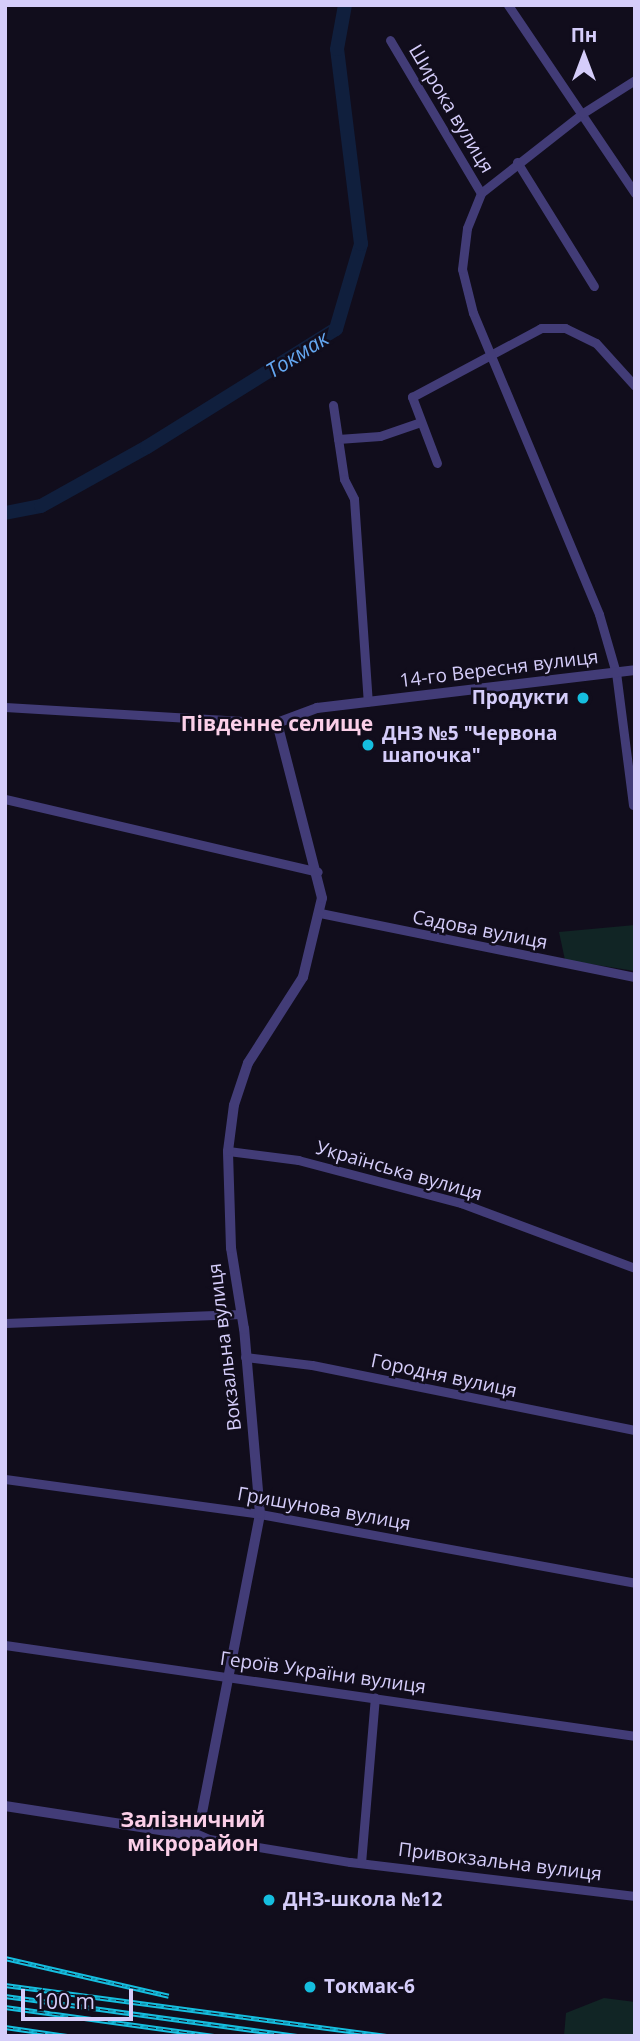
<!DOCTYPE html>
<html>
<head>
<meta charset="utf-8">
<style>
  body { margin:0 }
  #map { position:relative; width:640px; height:2041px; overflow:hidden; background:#110d1c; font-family:"Open Sans",sans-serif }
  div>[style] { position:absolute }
  .green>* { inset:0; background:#112525 }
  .river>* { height:14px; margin:-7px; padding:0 7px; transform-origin:7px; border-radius:7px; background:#101f3d }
  .minor>* { height:9px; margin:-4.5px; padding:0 4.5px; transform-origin:4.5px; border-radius:4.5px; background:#423c77 }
  .tertiary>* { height:10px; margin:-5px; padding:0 5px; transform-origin:5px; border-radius:5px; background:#423c77 }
  .rail>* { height:5px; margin-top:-2.5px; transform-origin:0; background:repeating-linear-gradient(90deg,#110d1c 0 8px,#15bedf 0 16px); box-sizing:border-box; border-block:2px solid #15bedf }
  .dots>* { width:19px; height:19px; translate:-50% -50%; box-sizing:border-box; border:4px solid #110d1c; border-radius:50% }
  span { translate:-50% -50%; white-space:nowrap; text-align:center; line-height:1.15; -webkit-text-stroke:5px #110d1c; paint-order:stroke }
  .street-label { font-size:19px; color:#d5cdfa }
  .poi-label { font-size:19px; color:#d5cdfa; font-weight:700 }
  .right { translate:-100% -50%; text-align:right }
  .left { translate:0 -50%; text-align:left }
  .water-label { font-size:21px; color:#64a7f1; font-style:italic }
  .neighbourhood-label { font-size:21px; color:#fbcfe8; font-weight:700 }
  .frame { position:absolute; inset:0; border:7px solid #d5cdfa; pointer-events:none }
  .north { position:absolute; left:549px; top:21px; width:70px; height:70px; -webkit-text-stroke:5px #110d1c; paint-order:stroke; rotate:0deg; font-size:19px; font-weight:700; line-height:28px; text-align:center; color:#d5cdfa }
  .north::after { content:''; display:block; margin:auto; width:24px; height:32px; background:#d5cdfa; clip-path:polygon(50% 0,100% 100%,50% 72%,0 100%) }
  .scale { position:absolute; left:21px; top:1989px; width:112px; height:32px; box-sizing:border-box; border:4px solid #d5cdfa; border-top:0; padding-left:9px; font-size:21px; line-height:24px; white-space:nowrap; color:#d5cdfa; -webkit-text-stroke:5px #110d1c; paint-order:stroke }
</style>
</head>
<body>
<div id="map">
  <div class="green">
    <i style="clip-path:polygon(635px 925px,635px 971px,565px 960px,559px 932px)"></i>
    <i style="clip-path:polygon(604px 1998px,635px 2002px,635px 2036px,564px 2036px,566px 2013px)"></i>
  </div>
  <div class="river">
    <i style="left:5px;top:513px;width:37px;rotate:-11deg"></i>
    <i style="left:41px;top:506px;width:121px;rotate:-29.1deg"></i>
    <i style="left:147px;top:447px;width:223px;rotate:-32deg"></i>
    <i style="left:336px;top:329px;width:89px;rotate:-73.6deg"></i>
    <i style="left:361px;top:244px;width:196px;rotate:-97deg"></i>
    <i style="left:337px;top:49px;width:45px;rotate:-79.7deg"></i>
  </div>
  <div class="minor">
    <i style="left:508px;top:5px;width:227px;rotate:56deg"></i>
    <i style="left:390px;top:40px;width:178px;rotate:59.3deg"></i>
    <i style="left:517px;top:162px;width:146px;rotate:58.2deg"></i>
    <i style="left:333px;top:405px;width:75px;rotate:81.5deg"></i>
    <i style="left:344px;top:479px;width:22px;rotate:63deg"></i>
    <i style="left:354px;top:499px;width:203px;rotate:86.1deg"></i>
    <i style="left:338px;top:439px;width:42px;rotate:-4.1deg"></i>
    <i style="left:380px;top:436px;width:43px;rotate:-18.9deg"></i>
    <i style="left:437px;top:463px;width:71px;rotate:-110.7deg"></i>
    <i style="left:412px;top:397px;width:146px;rotate:-28.1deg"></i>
    <i style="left:541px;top:328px;width:24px"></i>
    <i style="left:565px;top:328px;width:34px;rotate:26deg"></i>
    <i style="left:596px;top:343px;width:58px;rotate:47.8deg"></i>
    <i style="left:5px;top:707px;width:272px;rotate:3.4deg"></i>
    <i style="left:5px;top:799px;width:321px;rotate:13.1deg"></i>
    <i style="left:633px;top:805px;width:133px;rotate:-97.3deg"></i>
    <i style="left:616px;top:673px;width:61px;rotate:-106.1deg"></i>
    <i style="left:599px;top:614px;width:326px;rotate:-112.7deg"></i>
    <i style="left:473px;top:313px;width:45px;rotate:-104deg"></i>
    <i style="left:462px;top:269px;width:41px;rotate:-83deg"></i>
    <i style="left:467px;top:228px;width:38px;rotate:-68deg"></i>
    <i style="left:481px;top:193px;width:130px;rotate:-38.1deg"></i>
    <i style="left:583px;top:113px;width:62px;rotate:-32.4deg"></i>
    <i style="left:320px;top:913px;width:321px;rotate:11.5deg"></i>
    <i style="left:228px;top:1151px;width:71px;rotate:7.3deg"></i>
    <i style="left:298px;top:1160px;width:169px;rotate:14.8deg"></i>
    <i style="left:461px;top:1203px;width:186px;rotate:20.5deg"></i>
    <i style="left:5px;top:1323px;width:236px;rotate:-2.2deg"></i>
    <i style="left:245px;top:1357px;width:67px;rotate:6.8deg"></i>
    <i style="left:312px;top:1365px;width:329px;rotate:11.4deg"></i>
    <i style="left:5px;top:1479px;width:257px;rotate:7.8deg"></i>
    <i style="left:260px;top:1514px;width:381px;rotate:10.4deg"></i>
    <i style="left:5px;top:1645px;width:637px;rotate:8.22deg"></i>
    <i style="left:193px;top:1832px;width:17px;rotate:24deg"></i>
    <i style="left:209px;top:1839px;width:143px;rotate:9.3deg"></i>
    <i style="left:350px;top:1862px;width:287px;rotate:6.8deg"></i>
    <i style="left:361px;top:1863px;width:166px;rotate:-85.2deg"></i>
  </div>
  <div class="tertiary">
    <i style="left:5px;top:1806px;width:183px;rotate:8.8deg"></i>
    <i style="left:186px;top:1834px;width:18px;rotate:-38deg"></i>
    <i style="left:200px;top:1823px;width:315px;rotate:-79deg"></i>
    <i style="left:260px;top:1514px;width:186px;rotate:-94.9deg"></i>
    <i style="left:244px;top:1329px;width:82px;rotate:-99.1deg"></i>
    <i style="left:231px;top:1248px;width:97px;rotate:-91.8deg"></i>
    <i style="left:228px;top:1151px;width:46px;rotate:-82.6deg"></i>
    <i style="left:234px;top:1105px;width:44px;rotate:-71.6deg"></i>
    <i style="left:248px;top:1063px;width:102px;rotate:-57.4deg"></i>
    <i style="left:303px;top:977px;width:81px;rotate:-76.5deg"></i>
    <i style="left:322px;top:898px;width:181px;rotate:-104.4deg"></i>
    <i style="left:277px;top:723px;width:43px;rotate:-20.6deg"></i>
    <i style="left:317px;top:708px;width:320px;rotate:-6.8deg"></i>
  </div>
  <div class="rail">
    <i style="left:5px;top:1958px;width:168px;rotate:13deg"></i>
    <i style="left:5px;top:1985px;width:385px;rotate:7.6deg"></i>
    <i style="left:5px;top:1996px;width:295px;rotate:7.8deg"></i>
    <i style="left:5px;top:2007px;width:211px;rotate:7.9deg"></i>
    <i style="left:5px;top:2027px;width:63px;rotate:8.3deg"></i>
  </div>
  <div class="dots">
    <i style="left:583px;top:698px;background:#15bedf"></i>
    <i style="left:368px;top:745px;background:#15bedf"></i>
    <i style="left:269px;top:1900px;background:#15bedf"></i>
    <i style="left:310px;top:1987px;background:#15bedf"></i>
  </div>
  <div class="street-label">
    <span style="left:451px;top:109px;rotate:59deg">Широка вулиця</span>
    <span style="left:499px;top:669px;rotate:-7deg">14-го Вересня вулиця</span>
    <span style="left:480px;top:930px;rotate:11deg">Садова вулиця</span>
    <span style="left:399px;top:1171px;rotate:16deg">Українська вулиця</span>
    <span style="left:225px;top:1347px;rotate:-97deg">Вокзальна вулиця</span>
    <span style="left:444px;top:1376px;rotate:12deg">Городня вулиця</span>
    <span style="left:324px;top:1509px;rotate:10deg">Гришунова вулиця</span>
    <span style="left:323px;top:1673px;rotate:8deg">Героїв України вулиця</span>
    <span style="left:500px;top:1862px;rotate:7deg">Привокзальна вулиця</span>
  </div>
  <div class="poi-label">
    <span class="right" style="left:569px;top:698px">Продукти</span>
    <span class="left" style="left:382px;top:745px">ДНЗ №5 "Червона<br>шапочка"</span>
    <span class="left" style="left:283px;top:1900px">ДНЗ-школа №12</span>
    <span class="left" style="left:324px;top:1987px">Токмак-6</span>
  </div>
  <div class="water-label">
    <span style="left:297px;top:354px;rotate:-32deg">Токмак</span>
  </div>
  <div class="neighbourhood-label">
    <span style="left:277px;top:723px">Південне селище</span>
    <span style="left:193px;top:1831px">Залізничний<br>мікрорайон</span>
  </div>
  <div class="frame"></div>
  <div class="north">Пн</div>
  <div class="scale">100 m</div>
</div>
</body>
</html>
